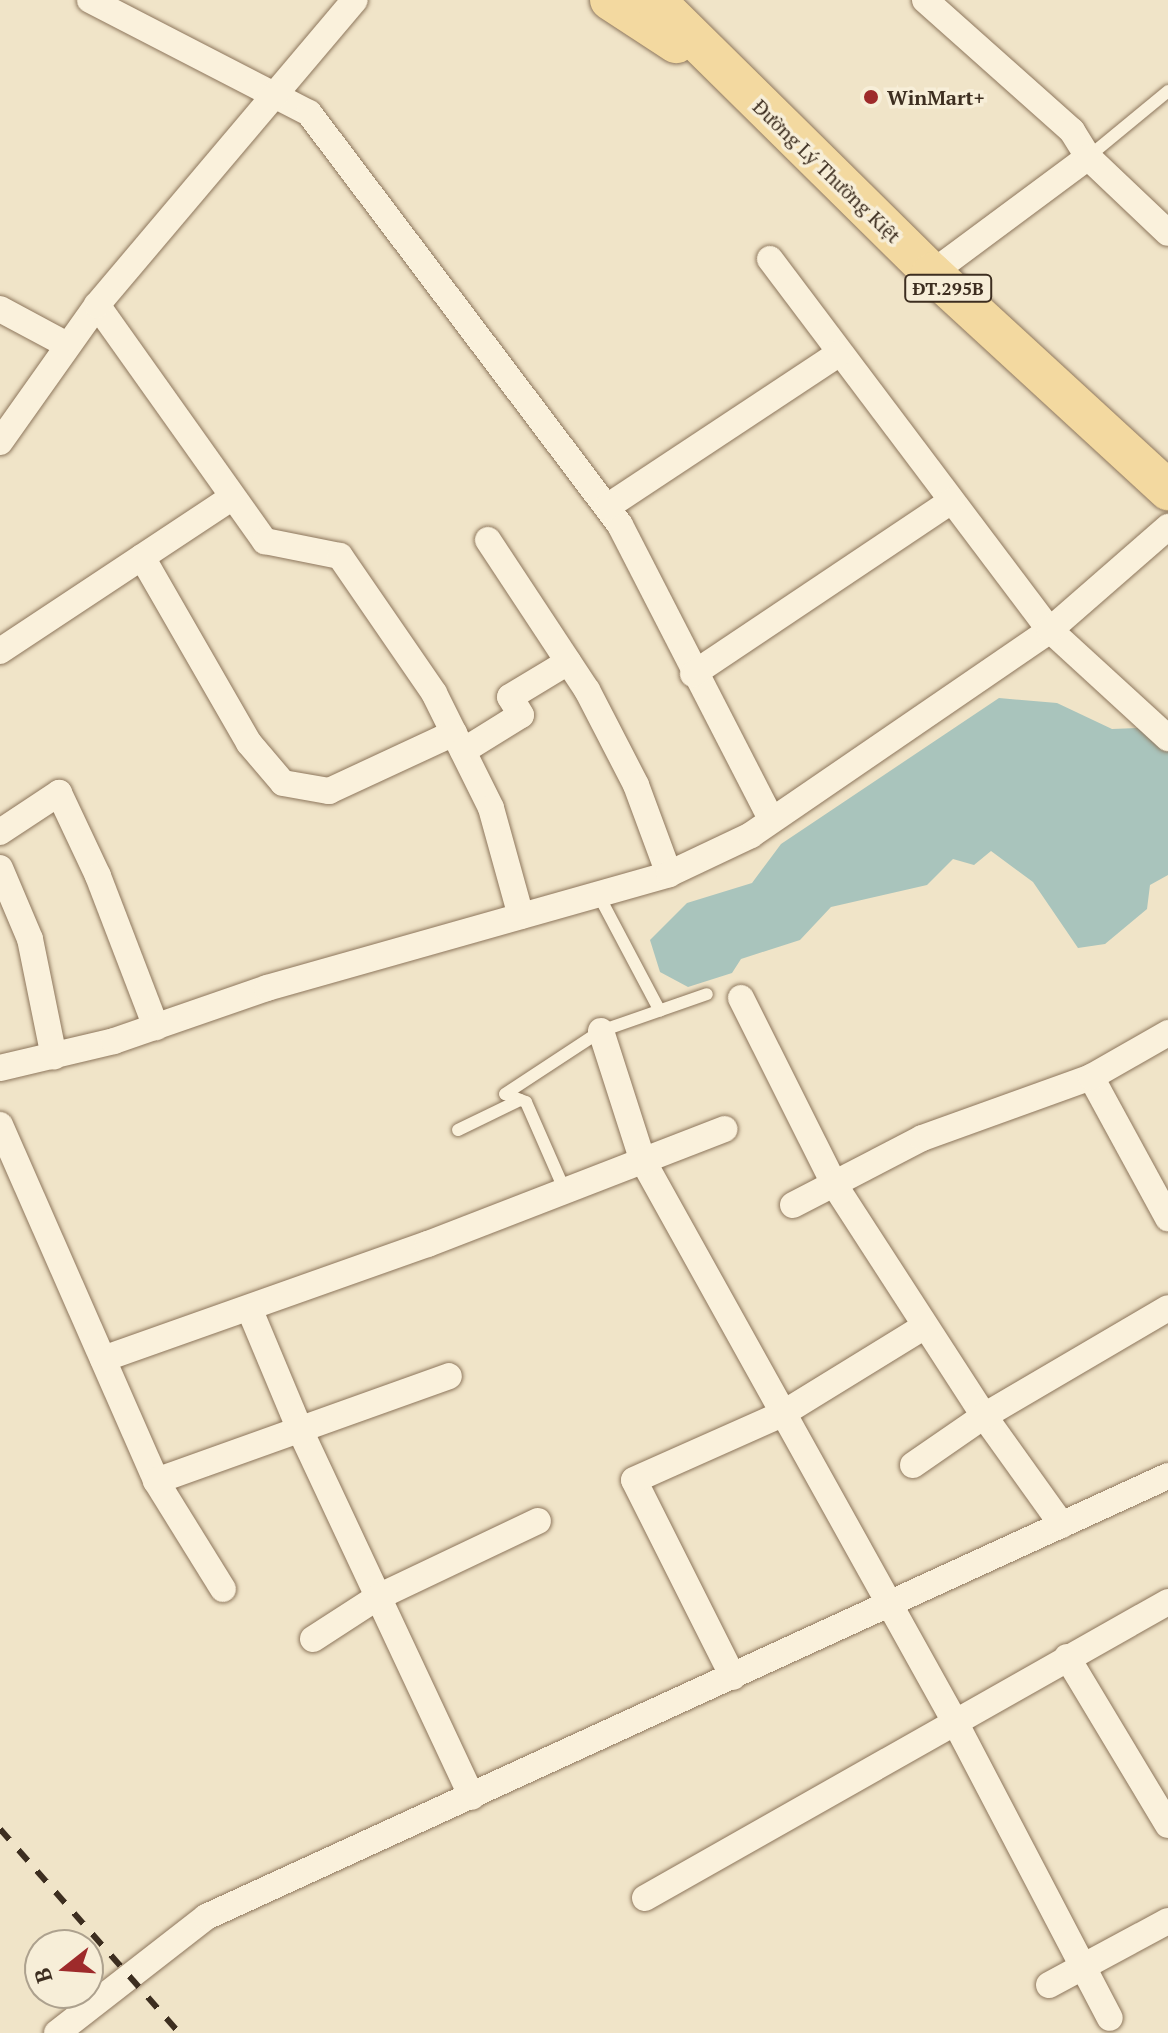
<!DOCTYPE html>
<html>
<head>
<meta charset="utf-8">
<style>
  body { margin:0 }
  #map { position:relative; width:1168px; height:2033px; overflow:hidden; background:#f0e4c8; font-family:"PT Serif",serif }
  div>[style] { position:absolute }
  .water>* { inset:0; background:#a9c4bc }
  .roads { filter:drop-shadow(0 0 2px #8d765c) drop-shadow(0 0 2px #8d765c) }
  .lane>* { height:12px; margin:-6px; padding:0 6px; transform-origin:6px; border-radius:6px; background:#faf1dc }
  .street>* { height:26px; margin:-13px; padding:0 13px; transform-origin:13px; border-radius:13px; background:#faf1dc }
  .primary>* { height:40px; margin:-20px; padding:0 20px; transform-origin:20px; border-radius:20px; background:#f3d9a0 }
  .rail>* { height:6px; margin-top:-3px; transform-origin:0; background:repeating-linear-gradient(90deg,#3d2e20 0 14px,transparent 0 28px) }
  .dots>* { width:22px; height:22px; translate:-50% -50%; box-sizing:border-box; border:4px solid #f7eed8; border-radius:50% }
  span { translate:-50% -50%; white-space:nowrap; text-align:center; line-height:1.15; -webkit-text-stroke:7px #f7eed8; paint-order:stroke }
  .shield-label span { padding:2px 6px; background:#f7eed8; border:2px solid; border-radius:6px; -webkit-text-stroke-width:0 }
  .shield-label { font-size:18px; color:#3d2e20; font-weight:700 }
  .poi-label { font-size:20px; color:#3d2e20; font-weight:700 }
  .left { translate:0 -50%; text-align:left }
  .street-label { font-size:20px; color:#3d2e20 }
  .north { position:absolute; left:24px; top:1929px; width:80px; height:80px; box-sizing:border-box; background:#f7eed8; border:2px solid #ada18e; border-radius:50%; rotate:253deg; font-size:22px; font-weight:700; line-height:32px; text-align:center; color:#3d2e20 }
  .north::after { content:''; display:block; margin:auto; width:28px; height:36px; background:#9e2a2b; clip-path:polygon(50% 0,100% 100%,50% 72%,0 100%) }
</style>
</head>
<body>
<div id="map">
  <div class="water">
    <i style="clip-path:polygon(999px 698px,1057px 703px,1112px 729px,1137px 728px,1164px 717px,1168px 721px,1168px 875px,1150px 885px,1147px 909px,1105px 944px,1078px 948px,1033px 882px,991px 851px,974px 865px,953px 859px,927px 885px,831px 907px,800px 940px,741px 959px,732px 973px,688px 987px,660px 972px,650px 940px,687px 903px,752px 883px,781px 844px)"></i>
  </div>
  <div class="roads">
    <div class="lane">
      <i style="left:1088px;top:157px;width:104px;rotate:-39.5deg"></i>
      <i style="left:598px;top:894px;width:132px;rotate:62.1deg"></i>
      <i style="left:458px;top:1130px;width:69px;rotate:-25.8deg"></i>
      <i style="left:565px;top:1191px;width:97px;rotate:-113.7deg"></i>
      <i style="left:526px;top:1102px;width:22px;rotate:-159deg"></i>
      <i style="left:505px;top:1094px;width:115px;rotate:-33.3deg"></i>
      <i style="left:601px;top:1031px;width:112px;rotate:-19.2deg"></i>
    </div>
    <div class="street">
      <i style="left:90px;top:0;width:246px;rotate:27.3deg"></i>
      <i style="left:309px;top:113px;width:516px;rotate:52.95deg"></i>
      <i style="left:620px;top:525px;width:331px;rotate:62.8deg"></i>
      <i style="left:925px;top:0;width:197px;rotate:41.7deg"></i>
      <i style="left:1072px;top:131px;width:31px;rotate:58deg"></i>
      <i style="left:770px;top:259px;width:465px;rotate:53deg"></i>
      <i style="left:1050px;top:630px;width:160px;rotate:42.5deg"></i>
      <i style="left:932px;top:273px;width:194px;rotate:-36.6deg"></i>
      <i style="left:1088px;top:157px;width:110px;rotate:43.5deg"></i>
      <i style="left:97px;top:305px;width:290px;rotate:54.6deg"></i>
      <i style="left:265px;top:541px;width:76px;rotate:11.3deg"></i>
      <i style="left:340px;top:556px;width:166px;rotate:55.5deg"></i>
      <i style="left:434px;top:693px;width:128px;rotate:63.6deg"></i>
      <i style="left:491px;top:808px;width:112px;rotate:74.5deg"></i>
      <i style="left:0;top:309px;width:76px;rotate:28.2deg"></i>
      <i style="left:0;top:442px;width:168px;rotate:-54.7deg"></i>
      <i style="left:97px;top:305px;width:399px;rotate:-49.8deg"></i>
      <i style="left:607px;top:507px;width:279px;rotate:-33.5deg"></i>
      <i style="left:488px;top:540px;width:180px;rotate:56.6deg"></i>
      <i style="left:587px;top:690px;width:107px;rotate:62.7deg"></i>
      <i style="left:636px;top:785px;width:95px;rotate:69.7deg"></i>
      <i style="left:142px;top:557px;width:215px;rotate:60.1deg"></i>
      <i style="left:249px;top:743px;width:52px;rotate:49.6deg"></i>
      <i style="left:283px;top:783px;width:47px;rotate:9.9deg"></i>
      <i style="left:329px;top:791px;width:138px;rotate:-24.9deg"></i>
      <i style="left:0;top:651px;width:277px;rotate:-33.5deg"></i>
      <i style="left:693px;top:674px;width:311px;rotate:-33.8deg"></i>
      <i style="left:463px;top:751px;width:68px;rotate:-31.8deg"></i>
      <i style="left:521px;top:715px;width:21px;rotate:-121deg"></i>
      <i style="left:510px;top:697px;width:68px;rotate:-31.1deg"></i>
      <i style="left:0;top:832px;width:71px;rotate:-33.5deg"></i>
      <i style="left:59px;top:793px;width:92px;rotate:64.8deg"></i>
      <i style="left:98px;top:876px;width:162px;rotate:69deg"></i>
      <i style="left:0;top:868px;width:77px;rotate:67.1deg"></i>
      <i style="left:30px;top:939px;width:120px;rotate:78.5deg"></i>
      <i style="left:741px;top:998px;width:208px;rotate:63.4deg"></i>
      <i style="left:834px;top:1184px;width:276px;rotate:57.1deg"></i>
      <i style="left:984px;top:1416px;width:134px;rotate:54.4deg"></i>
      <i style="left:601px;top:1031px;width:134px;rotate:72.2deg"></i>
      <i style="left:642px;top:1159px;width:642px;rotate:60.92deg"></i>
      <i style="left:954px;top:1720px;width:336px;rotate:62.4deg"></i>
      <i style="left:0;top:1068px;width:117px;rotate:-13.3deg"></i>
      <i style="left:114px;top:1041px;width:162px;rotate:-19.1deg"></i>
      <i style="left:267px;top:988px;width:418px;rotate:-15.8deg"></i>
      <i style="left:669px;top:874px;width:91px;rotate:-25.4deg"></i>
      <i style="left:751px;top:835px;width:363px;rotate:-34.4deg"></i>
      <i style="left:1050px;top:630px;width:157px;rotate:-41.1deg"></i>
      <i style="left:1091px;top:1077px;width:161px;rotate:61.4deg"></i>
      <i style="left:0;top:1125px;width:389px;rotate:66.3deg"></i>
      <i style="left:156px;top:1481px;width:127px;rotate:58.2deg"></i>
      <i style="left:793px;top:1205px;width:145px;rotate:-27.4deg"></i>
      <i style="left:922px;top:1138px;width:180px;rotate:-19.8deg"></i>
      <i style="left:1091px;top:1077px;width:89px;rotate:-29.7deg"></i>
      <i style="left:249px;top:1308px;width:132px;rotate:67.3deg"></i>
      <i style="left:300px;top:1430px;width:405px;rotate:64.9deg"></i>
      <i style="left:103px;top:1359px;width:345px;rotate:-19.5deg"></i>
      <i style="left:428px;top:1244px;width:318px;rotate:-21.2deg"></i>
      <i style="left:913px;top:1465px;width:86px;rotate:-34.6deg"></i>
      <i style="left:984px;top:1416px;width:213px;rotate:-30.4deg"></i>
      <i style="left:156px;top:1481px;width:311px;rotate:-19.7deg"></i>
      <i style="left:313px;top:1639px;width:77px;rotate:-32.9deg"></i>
      <i style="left:378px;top:1597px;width:177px;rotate:-25.4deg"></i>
      <i style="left:1067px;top:1657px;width:196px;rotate:59deg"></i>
      <i style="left:733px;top:1677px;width:220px;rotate:-116.7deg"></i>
      <i style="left:634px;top:1480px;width:162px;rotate:-24deg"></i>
      <i style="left:782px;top:1414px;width:168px;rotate:-31.6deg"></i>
      <i style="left:645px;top:1898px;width:601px;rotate:-29.51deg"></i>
      <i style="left:1049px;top:1985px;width:135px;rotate:-28.3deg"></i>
      <i style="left:57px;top:2033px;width:189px;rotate:-37.9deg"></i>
      <i style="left:206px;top:1917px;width:1058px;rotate:-24.63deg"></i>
    </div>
    <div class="primary">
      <i style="left:610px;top:0;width:79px;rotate:33.1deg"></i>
      <i style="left:655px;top:0;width:389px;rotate:44.6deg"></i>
      <i style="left:932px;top:273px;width:321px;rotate:42.6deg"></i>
    </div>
  </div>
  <div class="rail">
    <i style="left:0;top:1829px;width:271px;rotate:48.7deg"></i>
  </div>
  <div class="dots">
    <i style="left:871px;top:97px;background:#9e2a2b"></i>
  </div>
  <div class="shield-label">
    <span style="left:948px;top:288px">ĐT.295B</span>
  </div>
  <div class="poi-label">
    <span class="left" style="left:887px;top:97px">WinMart+</span>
  </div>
  <div class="street-label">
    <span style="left:827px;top:171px;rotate:44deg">Đường Lý Thường Kiệt</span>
  </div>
  <div class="north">B</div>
</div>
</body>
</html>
